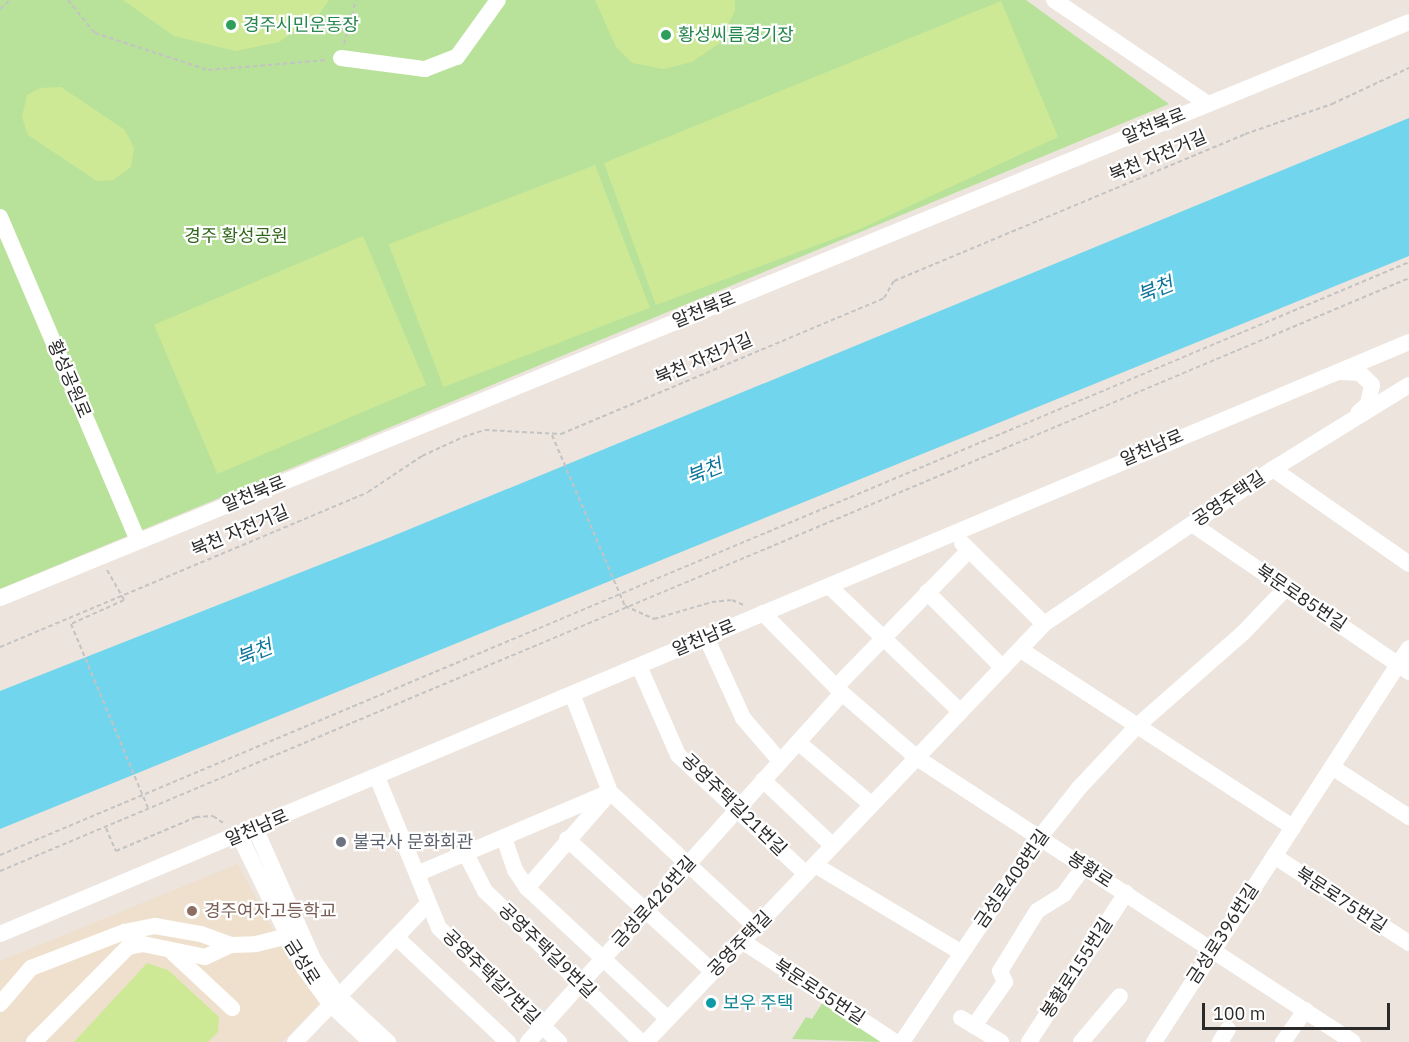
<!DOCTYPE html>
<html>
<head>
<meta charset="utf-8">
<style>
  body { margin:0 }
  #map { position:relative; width:1409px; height:1042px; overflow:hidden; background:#ece4dd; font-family:"IBM Plex Sans","Noto Sans KR",sans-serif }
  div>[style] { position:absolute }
  .education>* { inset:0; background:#eee0cc }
  .green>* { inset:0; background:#b8e29a }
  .pitch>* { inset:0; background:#cde995; transform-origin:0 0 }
  .water>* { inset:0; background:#71d6ed }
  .path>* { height:2px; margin-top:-1px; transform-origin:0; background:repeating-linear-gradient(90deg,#c3c3c3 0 4.5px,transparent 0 7.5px) }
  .minor>* { height:16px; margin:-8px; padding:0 8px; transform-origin:8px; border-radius:8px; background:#fff }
  .dots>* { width:16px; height:16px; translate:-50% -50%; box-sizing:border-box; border:3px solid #fff; border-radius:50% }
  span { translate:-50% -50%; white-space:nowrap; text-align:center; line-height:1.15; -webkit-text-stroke:4.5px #fff; paint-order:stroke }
  .leisure-label { font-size:18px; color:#27864d }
  .left { translate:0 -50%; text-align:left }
  .street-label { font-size:18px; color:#2a2a2a }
  .park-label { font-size:18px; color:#31671b }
  .worship-label { font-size:18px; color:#5b616d }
  .education-label { font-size:18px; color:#785e54 }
  .culture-label { font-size:18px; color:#0d838f }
  .water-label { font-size:20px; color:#0f769a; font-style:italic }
  .scale { position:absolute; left:1202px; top:1003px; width:188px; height:27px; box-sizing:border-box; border:3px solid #2a2a2a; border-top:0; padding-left:8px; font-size:18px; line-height:21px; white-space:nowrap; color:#2a2a2a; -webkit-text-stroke:4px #fff; paint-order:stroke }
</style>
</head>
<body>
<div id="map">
  <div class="education">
    <i style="clip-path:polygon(238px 864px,288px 958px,320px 1003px,282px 1042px,0 1042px,0 961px)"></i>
  </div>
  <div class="green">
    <i style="clip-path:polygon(0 0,1026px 0,1169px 104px,0 589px)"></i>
    <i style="clip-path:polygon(823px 1002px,882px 1042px,792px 1039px,806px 1017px,812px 1019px)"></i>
  </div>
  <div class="pitch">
    <i style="clip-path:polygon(123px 0,329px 0,319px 14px,279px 42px,235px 51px,174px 36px)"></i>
    <i style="clip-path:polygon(595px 0,735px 0,735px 10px,720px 43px,692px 62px,663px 69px,632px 63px,616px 47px)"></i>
    <i style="clip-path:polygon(1001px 1px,1058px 137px,860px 229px,656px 305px,604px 163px)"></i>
    <i style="clip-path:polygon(61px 87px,125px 130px,134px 148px,131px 167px,113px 180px,97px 181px,28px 135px,22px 117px,27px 95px,40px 88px)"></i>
    <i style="left:595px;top:165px;width:153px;height:221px;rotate:69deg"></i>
    <i style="left:363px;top:236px;width:162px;height:227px;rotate:67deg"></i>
    <i style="clip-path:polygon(147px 963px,168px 970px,219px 1017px,218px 1032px,208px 1042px,74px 1042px)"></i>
  </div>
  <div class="water">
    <i style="clip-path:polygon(1409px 118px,1409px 256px,0 829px,0 691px,388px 538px)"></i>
  </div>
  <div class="path">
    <i style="left:68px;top:0;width:43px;rotate:50.7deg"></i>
    <i style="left:95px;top:33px;width:119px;rotate:18.1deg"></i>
    <i style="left:208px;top:70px;width:119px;rotate:-4.8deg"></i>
    <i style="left:0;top:9px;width:13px;rotate:-42deg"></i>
    <i style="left:344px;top:44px;width:46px;rotate:-74.7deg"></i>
    <i style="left:552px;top:435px;width:186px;rotate:66.9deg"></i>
    <i style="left:625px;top:606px;width:32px;rotate:24deg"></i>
    <i style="left:654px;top:619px;width:60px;rotate:-16.3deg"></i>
    <i style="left:712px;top:602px;width:20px;rotate:-6deg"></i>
    <i style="left:732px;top:600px;width:13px;rotate:23deg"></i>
    <i style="left:107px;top:570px;width:34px;rotate:60deg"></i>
    <i style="left:124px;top:600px;width:58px;rotate:155.6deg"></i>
    <i style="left:71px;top:624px;width:199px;rotate:67.3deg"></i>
    <i style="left:0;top:647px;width:399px;rotate:-22.8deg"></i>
    <i style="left:368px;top:492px;width:65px;rotate:-33.7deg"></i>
    <i style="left:422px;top:456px;width:45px;rotate:-24.9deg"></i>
    <i style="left:463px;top:437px;width:23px;rotate:-18deg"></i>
    <i style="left:485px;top:430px;width:76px;rotate:3deg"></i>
    <i style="left:561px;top:434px;width:350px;rotate:-22.8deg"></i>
    <i style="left:884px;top:298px;width:20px;rotate:-60deg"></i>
    <i style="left:894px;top:281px;width:381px;rotate:-22.7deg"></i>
    <i style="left:1245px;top:134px;width:92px;rotate:-19deg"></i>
    <i style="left:1332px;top:104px;width:85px;rotate:-25.1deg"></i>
    <i style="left:106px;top:828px;width:25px;rotate:67deg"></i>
    <i style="left:116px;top:851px;width:87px;rotate:-23deg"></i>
    <i style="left:196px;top:817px;width:17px;rotate:-3deg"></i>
    <i style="left:213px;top:816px;width:14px;rotate:34deg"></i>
    <i style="left:0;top:855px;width:1529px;rotate:-22.82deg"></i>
    <i style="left:0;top:871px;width:1529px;rotate:-22.82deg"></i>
  </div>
  <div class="minor">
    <i style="left:1054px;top:0;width:186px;rotate:34deg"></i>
    <i style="left:341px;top:58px;width:85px;rotate:7.5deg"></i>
    <i style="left:425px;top:69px;width:34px;rotate:-21deg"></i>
    <i style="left:457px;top:57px;width:70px;rotate:-54.3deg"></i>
    <i style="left:0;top:217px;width:352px;rotate:66.9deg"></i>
    <i style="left:1340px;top:372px;width:20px;rotate:3deg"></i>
    <i style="left:1360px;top:373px;width:17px;rotate:45deg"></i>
    <i style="left:1372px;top:385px;width:19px;rotate:102deg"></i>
    <i style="left:1368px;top:404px;width:13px;rotate:138deg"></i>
    <i style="left:1273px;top:469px;width:166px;rotate:34.9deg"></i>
    <i style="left:1192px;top:524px;width:263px;rotate:34.3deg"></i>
    <i style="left:962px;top:543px;width:115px;rotate:44.6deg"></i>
    <i style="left:829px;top:586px;width:182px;rotate:43.7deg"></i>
    <i style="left:927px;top:592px;width:107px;rotate:45deg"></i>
    <i style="left:0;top:598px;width:1522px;rotate:-22.23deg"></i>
    <i style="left:763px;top:613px;width:112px;rotate:45.4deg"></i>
    <i style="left:842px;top:693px;width:99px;rotate:40.9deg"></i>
    <i style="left:917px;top:758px;width:520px;rotate:33.08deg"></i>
    <i style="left:706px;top:637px;width:89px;rotate:65.4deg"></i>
    <i style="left:743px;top:718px;width:57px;rotate:49.3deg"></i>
    <i style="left:1021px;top:650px;width:325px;rotate:33.1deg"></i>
    <i style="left:639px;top:666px;width:97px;rotate:66.3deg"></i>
    <i style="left:678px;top:755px;width:175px;rotate:42.9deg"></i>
    <i style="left:836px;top:687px;width:191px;rotate:-45.8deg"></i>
    <i style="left:572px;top:694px;width:105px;rotate:68.8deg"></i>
    <i style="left:610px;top:792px;width:199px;rotate:42.8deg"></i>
    <i style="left:798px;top:742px;width:97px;rotate:40.4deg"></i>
    <i style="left:1332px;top:767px;width:92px;rotate:33deg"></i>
    <i style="left:377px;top:777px;width:163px;rotate:67.7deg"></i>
    <i style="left:439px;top:928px;width:166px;rotate:43.5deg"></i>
    <i style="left:763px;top:780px;width:96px;rotate:43.3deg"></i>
    <i style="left:255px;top:828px;width:145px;rotate:66.1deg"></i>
    <i style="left:314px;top:961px;width:44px;rotate:55.2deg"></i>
    <i style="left:339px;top:997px;width:67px;rotate:42.6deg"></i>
    <i style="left:239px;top:835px;width:148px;rotate:64deg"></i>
    <i style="left:304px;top:968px;width:46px;rotate:53.9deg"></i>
    <i style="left:331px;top:1005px;width:54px;rotate:42.8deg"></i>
    <i style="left:504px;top:838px;width:34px;rotate:71deg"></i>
    <i style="left:515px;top:870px;width:22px;rotate:56deg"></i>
    <i style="left:527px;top:888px;width:192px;rotate:42.9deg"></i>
    <i style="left:567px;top:839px;width:197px;rotate:42.3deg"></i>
    <i style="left:465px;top:852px;width:44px;rotate:62.9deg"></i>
    <i style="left:485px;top:891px;width:217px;rotate:44.1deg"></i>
    <i style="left:1274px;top:856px;width:161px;rotate:32.8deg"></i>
    <i style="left:815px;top:865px;width:171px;rotate:30.9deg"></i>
    <i style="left:419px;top:873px;width:207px;rotate:-23deg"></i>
    <i style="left:527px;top:888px;width:121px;rotate:-49deg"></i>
    <i style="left:0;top:934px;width:1528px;rotate:-22.79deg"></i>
    <i style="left:396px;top:937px;width:154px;rotate:43.2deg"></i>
    <i style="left:742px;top:941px;width:183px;rotate:33.4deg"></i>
    <i style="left:173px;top:953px;width:81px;rotate:43deg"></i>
    <i style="left:0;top:1004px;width:48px;rotate:-49.3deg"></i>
    <i style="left:31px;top:968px;width:100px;rotate:-21.2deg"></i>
    <i style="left:124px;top:932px;width:32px;rotate:-11deg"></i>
    <i style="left:155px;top:926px;width:47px;rotate:9.9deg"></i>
    <i style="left:201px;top:934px;width:32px;rotate:20deg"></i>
    <i style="left:231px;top:945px;width:25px;rotate:-2deg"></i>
    <i style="left:256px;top:944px;width:45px;rotate:-14deg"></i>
    <i style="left:961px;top:1018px;width:47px;rotate:31deg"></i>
    <i style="left:974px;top:1026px;width:54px;rotate:-54.8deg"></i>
    <i style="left:1005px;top:982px;width:12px;rotate:-114deg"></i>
    <i style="left:1000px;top:971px;width:70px;rotate:-58.3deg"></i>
    <i style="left:1037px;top:911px;width:32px;rotate:-32deg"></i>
    <i style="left:1064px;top:894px;width:34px;rotate:-54deg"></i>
    <i style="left:34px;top:1042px;width:134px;rotate:-45.3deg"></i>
    <i style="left:128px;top:947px;width:15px;rotate:-11deg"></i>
    <i style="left:143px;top:944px;width:63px;rotate:11.8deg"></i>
    <i style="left:205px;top:957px;width:29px;rotate:-25deg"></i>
    <i style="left:295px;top:1042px;width:192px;rotate:-46.1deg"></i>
    <i style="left:528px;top:1042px;width:469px;rotate:-48deg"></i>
    <i style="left:646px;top:1042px;width:577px;rotate:-46.4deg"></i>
    <i style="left:1044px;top:624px;width:277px;rotate:-34.1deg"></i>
    <i style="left:1273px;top:469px;width:160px;rotate:-31.7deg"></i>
    <i style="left:902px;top:1042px;width:247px;rotate:-56.1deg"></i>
    <i style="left:1040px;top:837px;width:63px;rotate:-51.5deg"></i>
    <i style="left:1079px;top:788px;width:83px;rotate:-46.9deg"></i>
    <i style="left:1136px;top:727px;width:142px;rotate:-41.3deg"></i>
    <i style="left:1243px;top:633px;width:62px;rotate:-46.3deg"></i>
    <i style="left:1029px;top:1042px;width:178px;rotate:-56.9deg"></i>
    <i style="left:1081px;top:1042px;width:60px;rotate:-49.7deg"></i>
    <i style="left:1154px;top:1042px;width:469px;rotate:-57.1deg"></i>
    <i style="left:1220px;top:1042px;width:15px;rotate:-58deg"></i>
    <i style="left:1283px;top:1042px;width:39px;rotate:-55deg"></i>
  </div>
  <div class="dots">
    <i style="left:231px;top:25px;background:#2e9e5b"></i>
    <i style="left:666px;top:35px;background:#2e9e5b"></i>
    <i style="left:341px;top:842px;background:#6b7280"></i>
    <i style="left:192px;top:911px;background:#8d6e63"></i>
    <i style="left:711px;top:1003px;background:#0f9aa8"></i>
  </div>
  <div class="leisure-label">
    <span class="left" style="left:243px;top:25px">경주시민운동장</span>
    <span class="left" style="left:678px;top:35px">황성씨름경기장</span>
  </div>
  <div class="street-label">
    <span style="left:1154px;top:126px;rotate:-22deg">알천북로</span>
    <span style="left:1158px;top:156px;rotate:-23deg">북천 자전거길</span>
    <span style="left:704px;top:310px;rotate:-22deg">알천북로</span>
    <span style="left:704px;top:359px;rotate:-23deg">북천 자전거길</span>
    <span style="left:69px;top:379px;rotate:67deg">황성공원로</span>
    <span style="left:1152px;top:448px;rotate:-23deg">알천남로</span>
    <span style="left:254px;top:494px;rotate:-22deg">알천북로</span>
    <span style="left:1229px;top:499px;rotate:-34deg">공영주택길</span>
    <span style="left:240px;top:531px;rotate:-23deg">북천 자전거길</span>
    <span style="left:1301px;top:598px;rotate:34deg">북문로85번길</span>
    <span style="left:704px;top:638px;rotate:-23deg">알천남로</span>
    <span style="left:734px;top:805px;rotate:44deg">공영주택길21번길</span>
    <span style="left:257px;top:828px;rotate:-23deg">알천남로</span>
    <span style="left:1090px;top:870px;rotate:33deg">봉황로</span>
    <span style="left:1012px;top:879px;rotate:-55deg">금성로408번길</span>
    <span style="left:1341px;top:900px;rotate:33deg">북문로75번길</span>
    <span style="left:654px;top:902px;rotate:-48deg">금성로426번길</span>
    <span style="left:1223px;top:934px;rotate:-57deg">금성로396번길</span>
    <span style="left:740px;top:944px;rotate:-46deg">공영주택길</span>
    <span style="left:547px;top:951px;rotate:44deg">공영주택길9번길</span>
    <span style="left:302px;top:962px;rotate:58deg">금성로</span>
    <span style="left:1077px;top:968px;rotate:-57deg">봉황로155번길</span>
    <span style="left:491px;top:977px;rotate:44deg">공영주택길7번길</span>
    <span style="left:819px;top:992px;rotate:33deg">북문로55번길</span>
  </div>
  <div class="park-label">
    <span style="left:236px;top:236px">경주 황성공원</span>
  </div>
  <div class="worship-label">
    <span class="left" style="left:353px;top:842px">불국사 문화회관</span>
  </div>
  <div class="education-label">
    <span class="left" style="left:204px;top:911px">경주여자고등학교</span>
  </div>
  <div class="culture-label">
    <span class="left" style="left:723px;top:1003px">보우 주택</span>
  </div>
  <div class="water-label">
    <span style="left:1155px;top:289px;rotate:-22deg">북천</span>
    <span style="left:704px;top:471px;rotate:-22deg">북천</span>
    <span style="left:254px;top:652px;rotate:-22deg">북천</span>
  </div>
  <div class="scale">100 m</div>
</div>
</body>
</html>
